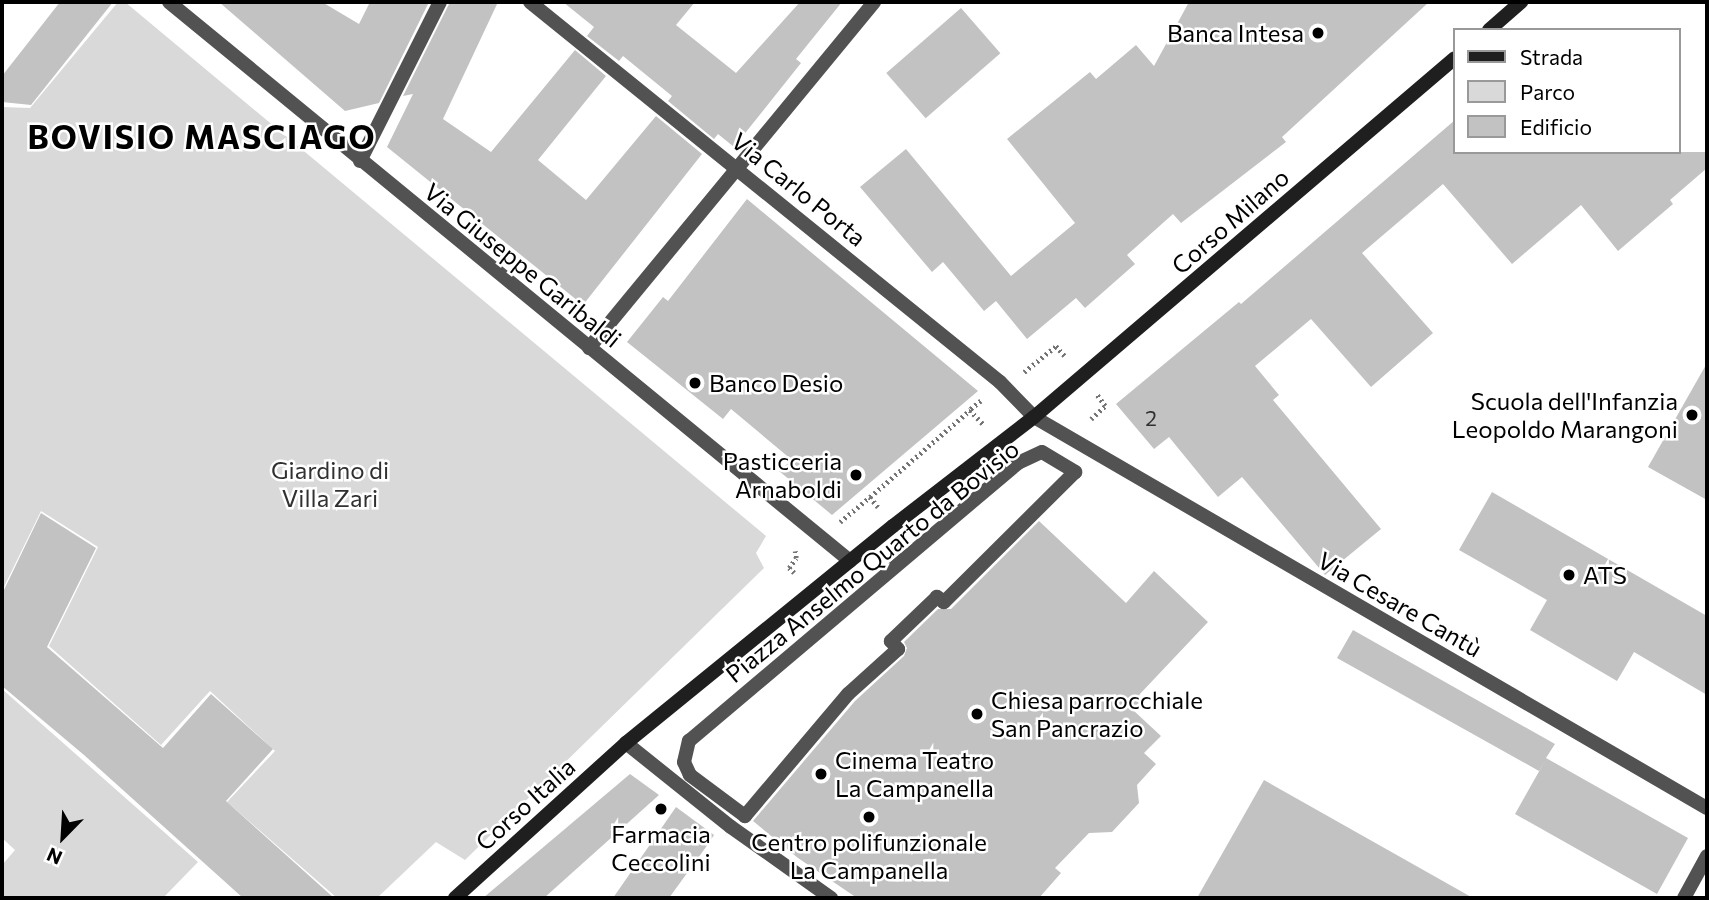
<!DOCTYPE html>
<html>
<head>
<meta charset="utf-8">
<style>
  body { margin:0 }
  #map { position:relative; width:1709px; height:900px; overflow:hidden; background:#fff; font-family:Commissioner,sans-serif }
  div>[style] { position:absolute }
  .green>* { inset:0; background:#d9d9d9 }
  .building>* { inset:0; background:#c2c2c2; transform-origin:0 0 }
  .path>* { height:4.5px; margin-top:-2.25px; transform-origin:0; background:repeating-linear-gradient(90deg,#747474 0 2px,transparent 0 5.5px) }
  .street>* { height:14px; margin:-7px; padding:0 7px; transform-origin:7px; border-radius:7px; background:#525252 }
  .secondary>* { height:14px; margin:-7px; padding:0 7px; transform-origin:7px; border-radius:7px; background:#1f1f1f }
  .dots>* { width:19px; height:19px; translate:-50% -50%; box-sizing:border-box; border:4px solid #fff; border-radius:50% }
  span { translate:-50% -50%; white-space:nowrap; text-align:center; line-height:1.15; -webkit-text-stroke:5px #fff; paint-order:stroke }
  .number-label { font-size:21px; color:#303030 }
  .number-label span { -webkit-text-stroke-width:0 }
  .poi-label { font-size:24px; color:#000 }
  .right { translate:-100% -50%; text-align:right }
  .left { translate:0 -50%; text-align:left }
  .street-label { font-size:24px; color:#000 }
  .park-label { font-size:24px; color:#303030 }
  .district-label { font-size:32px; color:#000; font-weight:700; letter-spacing:2px }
  .frame { position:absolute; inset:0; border:4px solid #000; pointer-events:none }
  .legend { position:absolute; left:1453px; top:28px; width:228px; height:126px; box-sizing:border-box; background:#fff; border:2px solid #999; margin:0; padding:9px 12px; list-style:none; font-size:21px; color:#000 }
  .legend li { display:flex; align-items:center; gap:14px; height:35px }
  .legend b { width:35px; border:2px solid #999 }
  .north { position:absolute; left:28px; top:802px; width:70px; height:70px; -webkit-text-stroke:5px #fff; paint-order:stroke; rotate:204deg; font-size:19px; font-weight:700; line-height:28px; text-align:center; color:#000 }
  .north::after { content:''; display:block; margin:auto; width:24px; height:32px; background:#000; clip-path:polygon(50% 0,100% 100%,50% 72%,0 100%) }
</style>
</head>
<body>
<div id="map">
  <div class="green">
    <i style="clip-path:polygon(118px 2px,125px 2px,766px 536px,756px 553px,764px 568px,465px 860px,436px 842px,377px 898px,337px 898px,227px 802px,275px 751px,210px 691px,161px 745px,49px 646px,98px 547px,41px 511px,2px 591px,2px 107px,30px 108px)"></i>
    <i style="clip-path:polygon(2px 689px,198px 862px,163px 898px,2px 898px,2px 865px,15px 850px,2px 838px)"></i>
  </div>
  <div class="building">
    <i style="clip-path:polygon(60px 2px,113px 2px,31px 105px,2px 102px,2px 76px)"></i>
    <i style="clip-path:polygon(219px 2px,322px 2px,359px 24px,370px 2px,429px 2px,379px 103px,345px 111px)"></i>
    <i style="clip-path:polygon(450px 2px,498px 2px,443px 119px,491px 152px,575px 50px,606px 76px,538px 160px,586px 200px,656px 116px,702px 154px,583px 305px,387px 147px,413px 94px,403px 96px)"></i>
    <i style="clip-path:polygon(563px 2px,695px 2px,676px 25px,736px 73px,800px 2px,842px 2px,796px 59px,801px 63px,734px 147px,718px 134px,714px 139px,668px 101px,672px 96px,623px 56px,619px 61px,587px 36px,594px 27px)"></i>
    <i style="clip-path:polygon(1189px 2px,1429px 2px,1282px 137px,1286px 142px,1181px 223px,1173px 214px,1127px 255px,1135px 264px,1085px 308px,1076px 298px,1027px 339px,996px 301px,984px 311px,943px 262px,932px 272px,860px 187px,906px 149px,1011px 276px,1075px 223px,1007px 139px,1090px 72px,1096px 79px,1136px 45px,1154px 66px)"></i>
    <i style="left:961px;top:8px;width:60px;height:99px;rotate:49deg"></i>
    <i style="clip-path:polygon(1455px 120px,1455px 152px,1707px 152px,1707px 168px,1670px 200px,1673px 204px,1618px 251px,1581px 205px,1512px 264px,1443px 184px,1362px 253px,1433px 333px,1371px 387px,1311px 319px,1255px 366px,1279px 395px,1273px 400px,1381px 529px,1325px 575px,1242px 477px,1218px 497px,1169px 437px,1154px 449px,1116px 404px,1239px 302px,1241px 304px)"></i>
    <i style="clip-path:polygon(747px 199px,978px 391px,832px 515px,779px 471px,792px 460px,731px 409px,723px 419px,627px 342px,663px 297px,668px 301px)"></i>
    <i style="clip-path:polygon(1707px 363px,1707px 500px,1648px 467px)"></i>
    <i style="clip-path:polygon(1492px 492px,1707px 616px,1707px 695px,1634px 652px,1617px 681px,1530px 630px,1547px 600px,1459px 550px)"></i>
    <i style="clip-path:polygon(41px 513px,96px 548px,47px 647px,163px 748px,211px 694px,273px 749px,226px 801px,334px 898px,243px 898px,84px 755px,2px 686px,2px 594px)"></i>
    <i style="clip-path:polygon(1039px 521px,1126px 603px,1154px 571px,1208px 622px,1139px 695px,1144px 699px,1133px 710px,1161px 736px,1144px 753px,1156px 764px,1137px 785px,1139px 803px,1112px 832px,1089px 833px,1055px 868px,1061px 873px,1039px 898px,857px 898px,798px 858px,753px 821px,855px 701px,904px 656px,907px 648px,904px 642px,938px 609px,951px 609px)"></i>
    <i style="clip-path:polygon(1353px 630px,1555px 744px,1546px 758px,1688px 838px,1657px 894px,1515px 814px,1546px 759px,1539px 771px,1337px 658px)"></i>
    <i style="clip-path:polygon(630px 774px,659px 795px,544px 898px,483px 898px)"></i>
    <i style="clip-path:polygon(1264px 780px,1473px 898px,1197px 898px)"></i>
    <i style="clip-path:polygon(676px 807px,714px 835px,706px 847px,669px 898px,613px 898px)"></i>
  </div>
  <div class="path">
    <i style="left:1024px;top:372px;width:41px;rotate:-39.1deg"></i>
    <i style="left:1056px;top:346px;width:13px;rotate:48deg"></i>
    <i style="left:981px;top:401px;width:14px;rotate:141deg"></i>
    <i style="left:970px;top:410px;width:19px;rotate:47deg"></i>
    <i style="left:1091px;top:419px;width:19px;rotate:-43deg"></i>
    <i style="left:1105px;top:406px;width:14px;rotate:-126deg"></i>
    <i style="left:870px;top:497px;width:133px;rotate:-41deg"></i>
    <i style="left:840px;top:522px;width:39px;rotate:-40deg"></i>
    <i style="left:870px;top:497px;width:13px;rotate:51deg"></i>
    <i style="left:794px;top:573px;width:7px;rotate:-135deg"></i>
    <i style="left:789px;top:568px;width:12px;rotate:-55deg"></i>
    <i style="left:796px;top:558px;width:7px;rotate:-98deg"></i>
  </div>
  <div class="street">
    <i style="left:169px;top:2px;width:881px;rotate:39.38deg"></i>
    <i style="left:530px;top:2px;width:604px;rotate:38.96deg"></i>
    <i style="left:1000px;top:382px;width:49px;rotate:45.8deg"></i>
    <i style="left:1034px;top:417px;width:778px;rotate:30.16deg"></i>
    <i style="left:360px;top:161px;width:178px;rotate:-63.3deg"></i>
    <i style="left:589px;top:348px;width:448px;rotate:-50.5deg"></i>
    <i style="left:1042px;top:452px;width:39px;rotate:31deg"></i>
    <i style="left:1075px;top:472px;width:185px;rotate:135.2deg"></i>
    <i style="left:944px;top:602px;width:9px;rotate:-144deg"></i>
    <i style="left:937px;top:597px;width:64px;rotate:136.3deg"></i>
    <i style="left:891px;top:641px;width:11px;rotate:49deg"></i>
    <i style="left:898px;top:649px;width:67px;rotate:138deg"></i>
    <i style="left:848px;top:694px;width:160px;rotate:130.2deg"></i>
    <i style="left:745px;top:816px;width:69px;rotate:-143.3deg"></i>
    <i style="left:690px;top:775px;width:14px;rotate:-115deg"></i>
    <i style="left:684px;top:762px;width:22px;rotate:-77deg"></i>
    <i style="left:689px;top:741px;width:431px;rotate:-40.2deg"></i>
    <i style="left:1018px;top:463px;width:26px;rotate:-25deg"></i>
    <i style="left:626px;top:743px;width:134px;rotate:38.7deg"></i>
    <i style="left:731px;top:827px;width:123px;rotate:35.4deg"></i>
    <i style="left:1684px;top:898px;width:48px;rotate:-61.3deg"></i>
  </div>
  <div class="secondary">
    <i style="left:1489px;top:30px;width:43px;rotate:-41.2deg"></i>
    <i style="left:455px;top:898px;width:231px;rotate:-42.2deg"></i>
    <i style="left:626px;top:743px;width:344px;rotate:-39.1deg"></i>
    <i style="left:893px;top:526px;width:178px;rotate:-37.7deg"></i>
    <i style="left:1034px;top:417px;width:553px;rotate:-40.46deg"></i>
  </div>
  <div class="dots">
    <i style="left:1318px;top:33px;background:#000"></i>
    <i style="left:695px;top:383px;background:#000"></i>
    <i style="left:1692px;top:415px;background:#000"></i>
    <i style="left:856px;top:475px;background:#000"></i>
    <i style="left:1569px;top:575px;background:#000"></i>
    <i style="left:977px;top:714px;background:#000"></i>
    <i style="left:821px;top:774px;background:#000"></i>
    <i style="left:661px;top:809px;background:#000"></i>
    <i style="left:869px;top:817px;background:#000"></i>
  </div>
  <div class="number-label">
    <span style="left:1151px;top:418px">2</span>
  </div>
  <div class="poi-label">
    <span class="right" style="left:1304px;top:33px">Banca Intesa</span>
    <span class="left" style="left:709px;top:383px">Banco Desio</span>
    <span class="right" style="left:1678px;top:415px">Scuola dell'Infanzia<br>Leopoldo Marangoni</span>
    <span class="right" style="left:842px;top:475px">Pasticceria<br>Arnaboldi</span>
    <span class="left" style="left:1583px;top:575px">ATS</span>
    <span class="left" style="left:991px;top:714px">Chiesa parrocchiale<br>San Pancrazio</span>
    <span class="left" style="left:835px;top:774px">Cinema Teatro<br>La Campanella</span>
    <span style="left:661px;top:848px">Farmacia<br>Ceccolini</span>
    <span style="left:869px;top:856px">Centro polifunzionale<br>La Campanella</span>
  </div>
  <div class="street-label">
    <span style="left:799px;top:189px;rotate:39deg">Via Carlo Porta</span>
    <span style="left:1230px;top:221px;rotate:-41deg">Corso Milano</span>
    <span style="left:523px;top:265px;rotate:39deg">Via Giuseppe Garibaldi</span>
    <span style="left:872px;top:561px;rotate:-39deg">Piazza Anselmo Quarto da Bovisio</span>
    <span style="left:1400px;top:604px;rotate:30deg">Via Cesare Cantù</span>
    <span style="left:525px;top:804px;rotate:-42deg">Corso Italia</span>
  </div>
  <div class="park-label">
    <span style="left:330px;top:484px">Giardino di<br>Villa Zari</span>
  </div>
  <div class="district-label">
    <span style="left:202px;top:136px">BOVISIO MASCIAGO</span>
  </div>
  <div class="frame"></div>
  <ul class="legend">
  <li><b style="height:9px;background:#1f1f1f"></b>Strada</li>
  <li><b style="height:19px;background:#d9d9d9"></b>Parco</li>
  <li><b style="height:19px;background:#c2c2c2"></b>Edificio</li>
  </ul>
  <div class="north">N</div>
</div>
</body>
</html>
